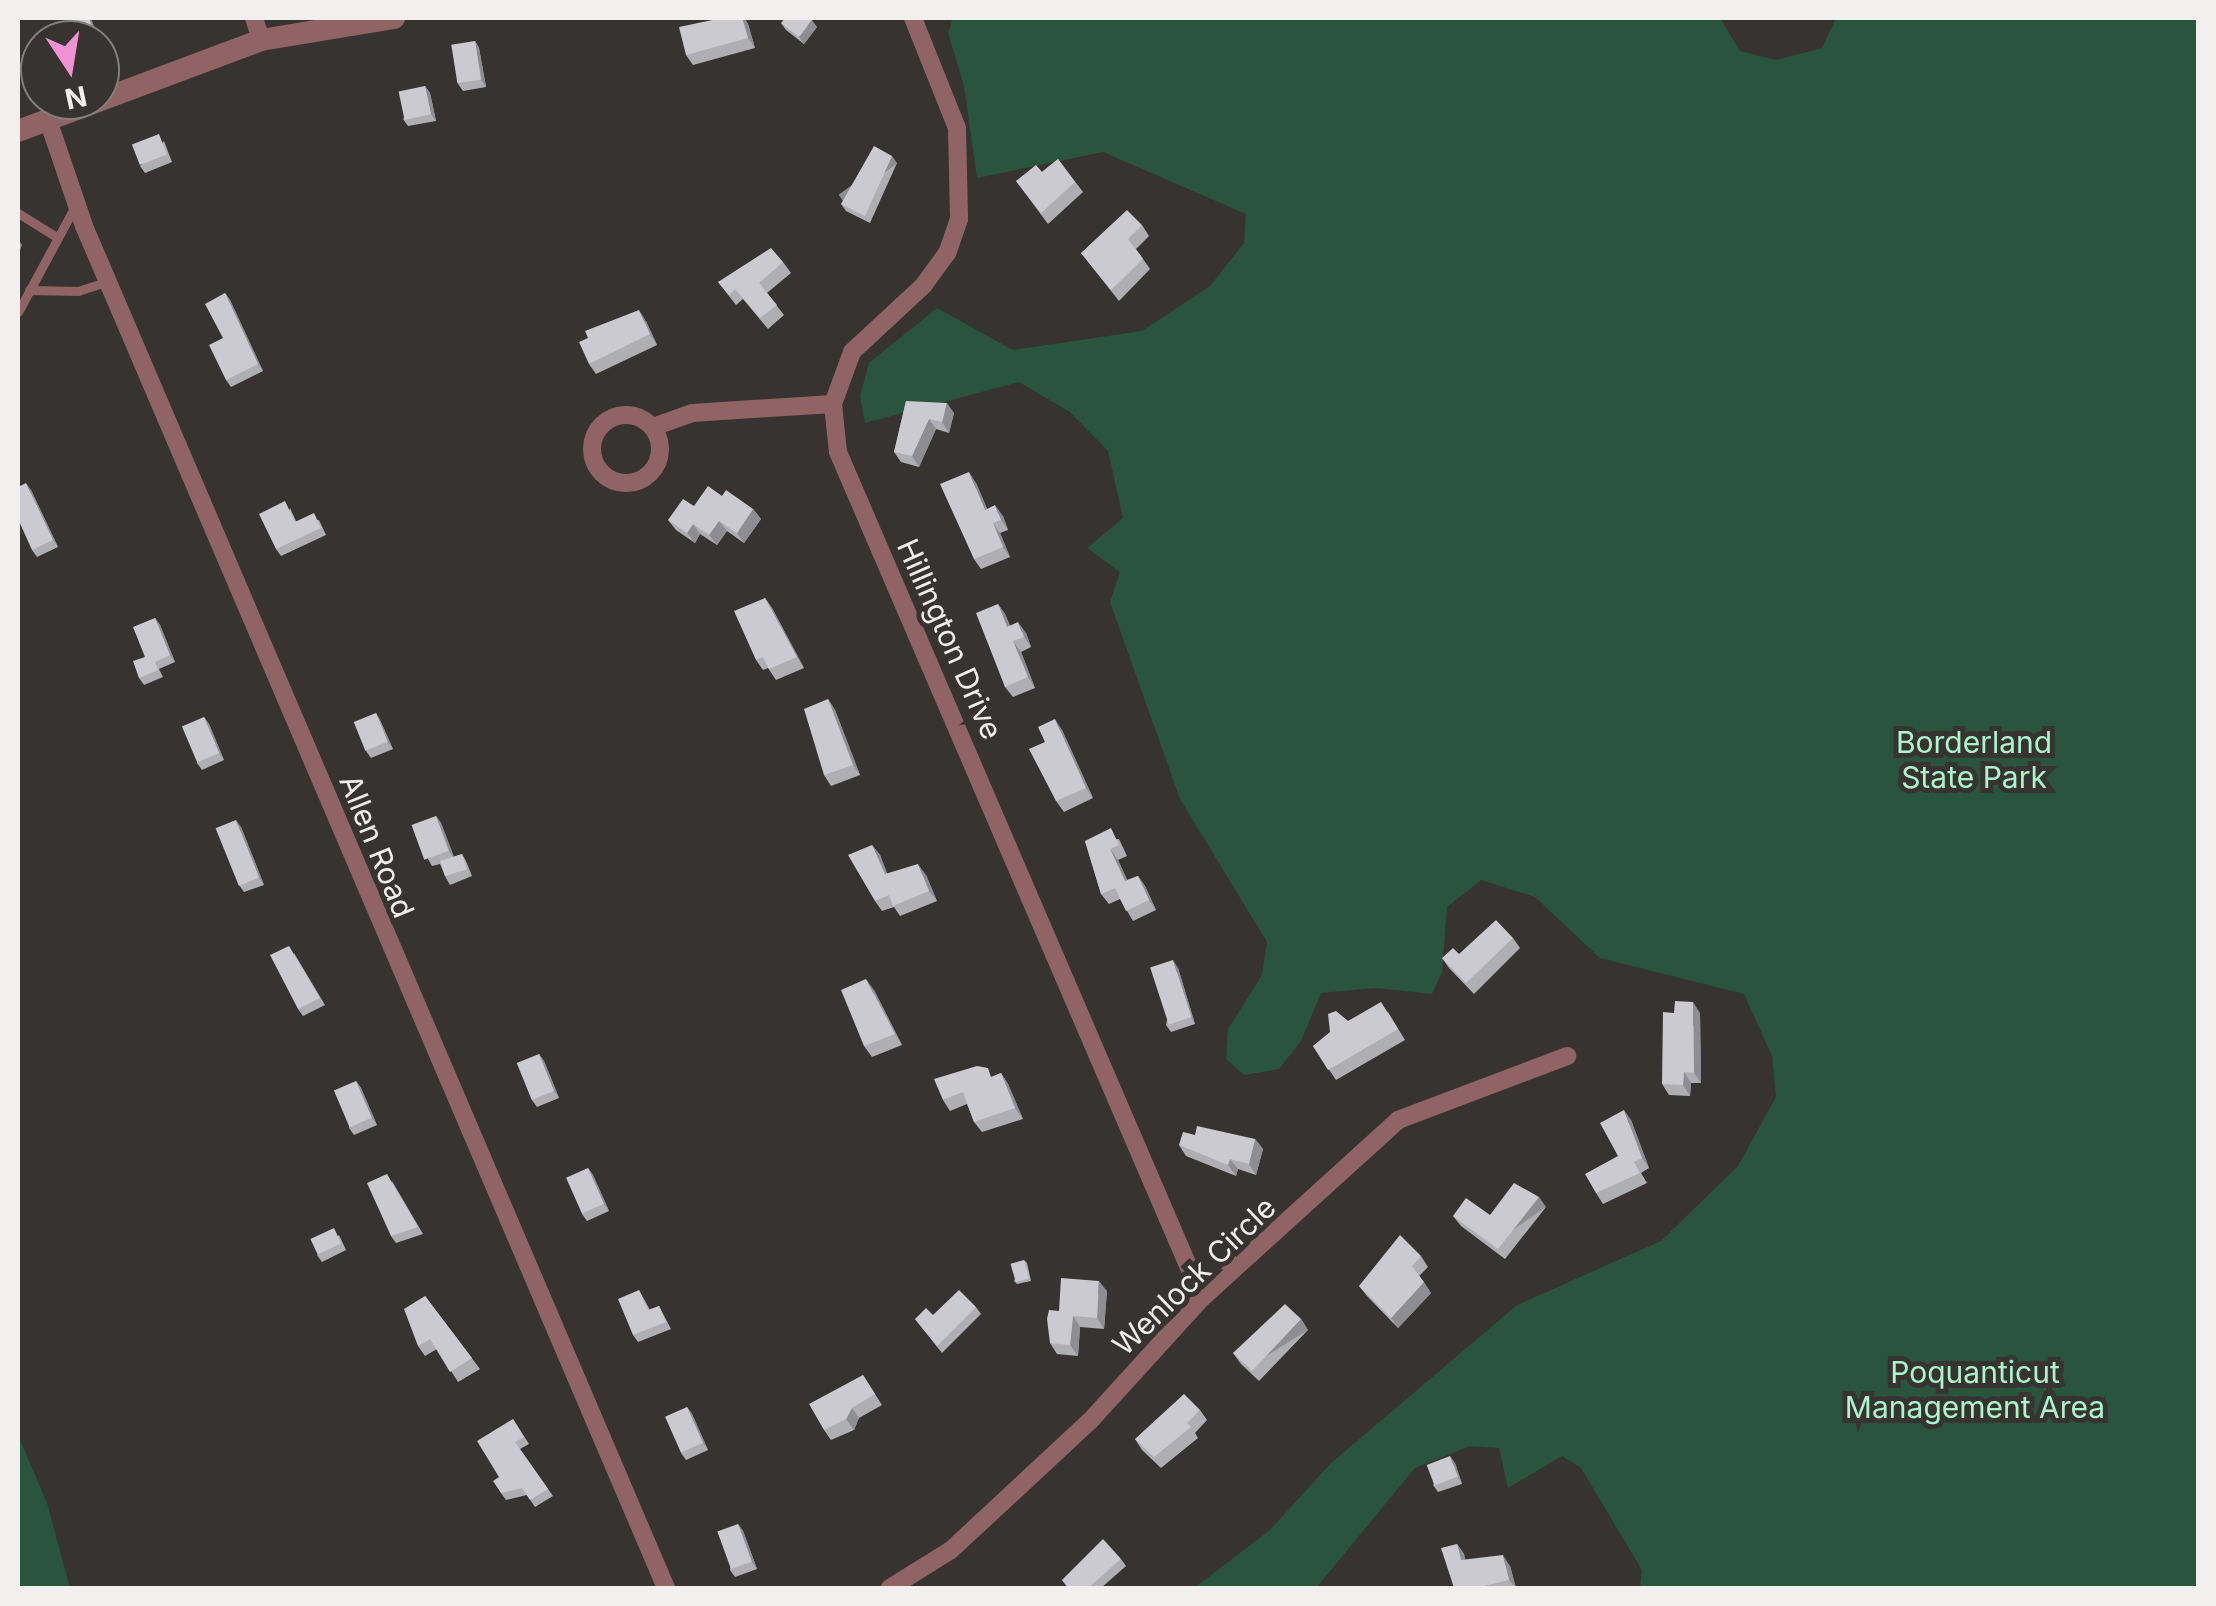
<!DOCTYPE html>
<html>
<head>
<meta charset="utf-8">
<style>
  body { margin:0 }
  #map { position:relative; width:2216px; height:1606px; overflow:hidden; background:#373330; font-family:Inter,sans-serif }
  div>[style] { position:absolute }
  .green>* { inset:0; background:#29543d }
  .service>* { height:9px; margin:-4.5px; padding:0 4.5px; transform-origin:4.5px; border-radius:4.5px; background:#906465 }
  .minor>* { height:18px; margin:-9px; padding:0 9px; transform-origin:9px; border-radius:9px; background:#906465 }
  .minor>.ring { margin:-9px; padding:0; box-sizing:content-box; background:none; border:18px solid #906465; border-radius:50% }
  .tertiary>* { height:22px; margin:-11px; padding:0 11px; transform-origin:11px; border-radius:11px; background:#906465 }
  .wall>* { inset:0; background:#aeaeb3 }
  .shaded-wall>* { inset:0; background:#8d8d92; transform-origin:0 0 }
  .building>* { inset:0; background:#cacad0; transform-origin:0 0 }
  span { translate:-50% -50%; white-space:nowrap; text-align:center; line-height:1.15; -webkit-text-stroke:10px #373330; paint-order:stroke }
  .street-label { font-size:30px; color:#f2f0ee }
  .park-label { font-size:30px; color:#a9f7cb }
  .frame { position:absolute; inset:0; border:20px solid #f2f0ee; pointer-events:none }
  .north { position:absolute; left:20px; top:20px; width:100px; height:100px; box-sizing:border-box; background:#373330; border:2px solid #827f7c; border-radius:50%; rotate:168deg; font-size:28px; font-weight:700; line-height:40px; text-align:center; color:#f2f0ee }
  .north::after { content:''; display:block; margin:auto; width:35px; height:45px; background:#f391d5; clip-path:polygon(50% 0,100% 100%,50% 72%,0 100%) }
</style>
</head>
<body>
<div id="map">
  <div class="green">
    <i style="clip-path:polygon(953px 18px,1720px 18px,1740px 51px,1776px 60px,1822px 48px,1836px 18px,2198px 18px,2198px 1588px,1640px 1588px,1642px 1570px,1581px 1468px,1562px 1456px,1508px 1488px,1499px 1448px,1470px 1446px,1415px 1468px,1316px 1588px,1194px 1588px,1270px 1530px,1330px 1464px,1517px 1305px,1661px 1241px,1738px 1166px,1776px 1097px,1772px 1056px,1744px 994px,1600px 958px,1535px 897px,1481px 880px,1447px 907px,1442px 972px,1432px 994px,1376px 988px,1321px 993px,1301px 1041px,1279px 1069px,1244px 1075px,1226px 1059px,1228px 1029px,1262px 975px,1267px 942px,1180px 799px,1110px 602px,1120px 572px,1087px 548px,1123px 518px,1108px 451px,1070px 412px,1019px 382px,865px 423px,860px 396px,869px 363px,937px 308px,1013px 350px,1142px 331px,1210px 286px,1244px 243px,1246px 214px,1103px 152px,977px 178px,964px 86px,948px 33px)"></i>
    <i style="clip-path:polygon(18px 1435px,47px 1503px,70px 1588px,18px 1588px)"></i>
  </div>
  <div class="service">
    <i style="left:18px;top:213px;width:47px;rotate:32deg"></i>
    <i style="left:29px;top:290px;width:49px;rotate:1.2deg"></i>
    <i style="left:78px;top:291px;width:33px;rotate:-18deg"></i>
    <i style="left:18px;top:312px;width:120px;rotate:-61.7deg"></i>
  </div>
  <div class="minor">
    <i style="left:254px;top:18px;width:23px;rotate:72deg"></i>
    <i style="left:913px;top:18px;width:118px;rotate:68.2deg"></i>
    <i style="left:957px;top:128px;width:91px;rotate:88.7deg"></i>
    <i style="left:959px;top:219px;width:36px;rotate:109deg"></i>
    <i style="left:947px;top:253px;width:39px;rotate:126deg"></i>
    <i style="left:924px;top:285px;width:98px;rotate:137.1deg"></i>
    <i style="left:852px;top:352px;width:55px;rotate:110.1deg"></i>
    <i style="left:833px;top:404px;width:48px;rotate:84.1deg"></i>
    <i style="left:838px;top:452px;width:921px;rotate:66.72deg"></i>
    <i style="left:48px;top:120px;width:112px;rotate:71.2deg"></i>
    <i style="left:84px;top:226px;width:1481px;rotate:66.86deg"></i>
    <i class="ring" style="left:592px;top:415px;width:50px;height:50px"></i>
    <i style="left:653px;top:427px;width:41px;rotate:-19.7deg"></i>
    <i style="left:692px;top:413px;width:141px;rotate:-3.7deg"></i>
    <i style="left:890px;top:1588px;width:72px;rotate:-31.9deg"></i>
    <i style="left:951px;top:1550px;width:190px;rotate:-42.9deg"></i>
    <i style="left:1090px;top:1421px;width:166px;rotate:-47.7deg"></i>
    <i style="left:1202px;top:1298px;width:265px;rotate:-42.2deg"></i>
    <i style="left:1398px;top:1120px;width:181px;rotate:-20.7deg"></i>
  </div>
  <div class="tertiary">
    <i style="left:18px;top:131px;width:259px;rotate:-20.5deg"></i>
    <i style="left:261px;top:40px;width:135px;rotate:-9.4deg"></i>
  </div>
  <div class="wall">
    <i style="clip-path:polygon(722px 18px,744px 18px,748px 24px,755px 48px,693px 65px,686px 55px)"></i>
    <i style="clip-path:polygon(781px 23px,817px 27px,804px 44px,786px 30px)"></i>
    <i style="clip-path:polygon(475px 41px,479px 48px,486px 87px,463px 91px,458px 84px)"></i>
    <i style="clip-path:polygon(425px 86px,430px 93px,436px 121px,408px 126px,403px 119px)"></i>
    <i style="clip-path:polygon(164px 141px,172px 162px,145px 173px,140px 166px)"></i>
    <i style="clip-path:polygon(1058px 159px,1083px 192px,1048px 224px,1016px 181px,1042px 172px)"></i>
    <i style="clip-path:polygon(897px 163px,870px 223px,846px 211px,841px 204px)"></i>
    <i style="clip-path:polygon(1142px 225px,1149px 236px,1136px 249px,1150px 269px,1119px 301px,1081px 253px)"></i>
    <i style="clip-path:polygon(783px 262px,791px 273px,767px 293px,784px 315px,768px 329px,743px 299px,736px 305px,718px 282px)"></i>
    <i style="clip-path:polygon(225px 293px,230px 300px,263px 371px,231px 387px,226px 380px,223px 338px)"></i>
    <i style="clip-path:polygon(646px 321px,657px 345px,596px 374px,589px 364px)"></i>
    <i style="clip-path:polygon(906px 401px,954px 413px,949px 433px,936px 429px,919px 467px,901px 462px,894px 452px)"></i>
    <i style="clip-path:polygon(976px 483px,987px 509px,1003px 516px,1008px 530px,1000px 533px,1010px 557px,981px 569px,974px 559px)"></i>
    <i style="clip-path:polygon(31px 490px,58px 547px,37px 557px,32px 550px)"></i>
    <i style="clip-path:polygon(722px 496px,753px 509px,761px 519px,744px 543px,727px 531px,717px 545px,700px 534px,695px 543px,676px 530px,668px 520px,694px 506px)"></i>
    <i style="clip-path:polygon(290px 508px,296px 521px,319px 520px,326px 535px,281px 556px,276px 549px)"></i>
    <i style="clip-path:polygon(765px 598px,772px 608px,804px 668px,776px 680px,768px 668px,763px 670px,756px 660px)"></i>
    <i style="clip-path:polygon(998px 604px,1005px 614px,1010px 626px,1026px 633px,1031px 647px,1021px 652px,1035px 688px,1013px 697px,1005px 687px)"></i>
    <i style="clip-path:polygon(155px 618px,160px 625px,175px 662px,159px 669px,163px 677px,144px 685px,139px 678px)"></i>
    <i style="clip-path:polygon(828px 699px,835px 710px,860px 775px,831px 786px,824px 775px)"></i>
    <i style="clip-path:polygon(376px 713px,380px 720px,393px 749px,371px 758px,366px 751px)"></i>
    <i style="clip-path:polygon(204px 717px,209px 724px,224px 760px,202px 770px,197px 763px)"></i>
    <i style="clip-path:polygon(1062px 730px,1093px 798px,1064px 812px,1056px 801px,1045px 742px)"></i>
    <i style="clip-path:polygon(436px 816px,441px 823px,454px 857px,462px 854px,466px 861px,472px 876px,450px 885px,446px 878px,440px 864px,432px 866px,428px 859px)"></i>
    <i style="clip-path:polygon(241px 827px,264px 885px,244px 892px,239px 885px)"></i>
    <i style="clip-path:polygon(1119px 839px,1127px 856px,1118px 860px,1127px 880px,1138px 876px,1145px 886px,1156px 910px,1133px 921px,1120px 899px,1109px 904px,1101px 894px,1085px 841px)"></i>
    <i style="clip-path:polygon(872px 845px,880px 855px,887px 874px,926px 875px,937px 901px,900px 916px,894px 907px,882px 911px,875px 901px)"></i>
    <i style="clip-path:polygon(1513px 938px,1520px 948px,1474px 994px,1449px 968px,1442px 958px,1459px 954px)"></i>
    <i style="clip-path:polygon(294px 953px,325px 1005px,303px 1016px,298px 1009px)"></i>
    <i style="clip-path:polygon(1178px 968px,1195px 1024px,1171px 1032px,1166px 1025px)"></i>
    <i style="clip-path:polygon(874px 990px,902px 1045px,872px 1057px,864px 1046px)"></i>
    <i style="clip-path:polygon(1388px 1012px,1405px 1040px,1336px 1080px,1313px 1046px,1348px 1021px)"></i>
    <i style="clip-path:polygon(1700px 1013px,1701px 1083px,1691px 1083px,1690px 1096px,1669px 1095px,1662px 1084px)"></i>
    <i style="clip-path:polygon(539px 1054px,544px 1061px,559px 1098px,537px 1107px,532px 1100px)"></i>
    <i style="clip-path:polygon(1001px 1073px,1008px 1084px,1023px 1119px,982px 1132px,974px 1122px,967px 1104px,950px 1111px,943px 1100px)"></i>
    <i style="clip-path:polygon(356px 1081px,361px 1088px,377px 1125px,354px 1135px,349px 1128px)"></i>
    <i style="clip-path:polygon(1631px 1120px,1649px 1168px,1641px 1173px,1647px 1183px,1603px 1204px,1596px 1193px,1618px 1156px)"></i>
    <i style="clip-path:polygon(1195px 1135px,1255px 1139px,1263px 1149px,1256px 1175px,1238px 1169px,1236px 1176px,1186px 1156px,1179px 1145px)"></i>
    <i style="clip-path:polygon(588px 1168px,593px 1175px,609px 1211px,587px 1221px,582px 1214px)"></i>
    <i style="clip-path:polygon(392px 1181px,423px 1234px,396px 1243px,391px 1236px)"></i>
    <i style="clip-path:polygon(1546px 1207px,1505px 1259px,1461px 1226px,1453px 1216px,1490px 1215px)"></i>
    <i style="clip-path:polygon(339px 1235px,346px 1250px,322px 1262px,317px 1255px)"></i>
    <i style="clip-path:polygon(1421px 1256px,1428px 1267px,1419px 1276px,1431px 1293px,1398px 1328px,1367px 1296px,1359px 1286px)"></i>
    <i style="clip-path:polygon(1024px 1260px,1027px 1263px,1031px 1281px,1017px 1284px,1014px 1281px)"></i>
    <i style="clip-path:polygon(639px 1290px,650px 1310px,659px 1306px,671px 1329px,638px 1342px,633px 1335px)"></i>
    <i style="clip-path:polygon(1107px 1291px,1104px 1329px,1080px 1327px,1078px 1356px,1057px 1354px,1050px 1343px,1059px 1311px)"></i>
    <i style="clip-path:polygon(425px 1296px,480px 1369px,458px 1382px,437px 1349px,425px 1356px,418px 1346px)"></i>
    <i style="clip-path:polygon(976px 1307px,981px 1314px,942px 1353px,915px 1319px)"></i>
    <i style="clip-path:polygon(1301px 1319px,1308px 1330px,1259px 1381px,1241px 1364px,1233px 1353px)"></i>
    <i style="clip-path:polygon(863px 1375px,882px 1405px,859px 1418px,854px 1430px,831px 1440px,824px 1430px)"></i>
    <i style="clip-path:polygon(687px 1407px,692px 1414px,708px 1450px,686px 1460px,681px 1453px)"></i>
    <i style="clip-path:polygon(1200px 1410px,1207px 1420px,1195px 1433px,1198px 1438px,1161px 1468px,1142px 1450px,1135px 1439px)"></i>
    <i style="clip-path:polygon(513px 1419px,529px 1444px,520px 1449px,553px 1496px,535px 1507px,527px 1495px,506px 1500px,501px 1493px,499px 1477px)"></i>
    <i style="clip-path:polygon(1455px 1463px,1462px 1484px,1438px 1492px,1433px 1485px)"></i>
    <i style="clip-path:polygon(738px 1524px,743px 1531px,757px 1569px,735px 1577px,730px 1570px)"></i>
    <i style="clip-path:polygon(1457px 1544px,1464px 1554px,1465px 1560px,1510px 1566px,1516px 1588px,1454px 1588px)"></i>
    <i style="clip-path:polygon(1121px 1559px,1126px 1566px,1101px 1588px,1068px 1588px,1062px 1580px)"></i>
  </div>
  <div class="shaded-wall">
    <i style="clip-path:polygon(89px 18px,92px 21px,99px 40px,96px 36px)"></i>
    <i style="clip-path:polygon(742px 18px,744px 18px,748px 24px,755px 48px,748px 38px)"></i>
    <i style="clip-path:polygon(812px 20px,817px 27px,804px 44px,799px 37px)"></i>
    <i style="clip-path:polygon(475px 41px,479px 48px,486px 87px,481px 80px)"></i>
    <i style="clip-path:polygon(425px 86px,430px 93px,436px 121px,431px 114px)"></i>
    <i style="left:892px;top:156px;width:9px;height:66px;rotate:54deg"></i>
    <i style="clip-path:polygon(18px 239px,22px 245px,18px 255px)"></i>
    <i style="clip-path:polygon(225px 293px,230px 300px,263px 371px,258px 364px)"></i>
    <i style="clip-path:polygon(639px 310px,646px 321px,657px 345px,650px 334px)"></i>
    <i style="clip-path:polygon(947px 403px,954px 413px,949px 433px,942px 422px)"></i>
    <i style="clip-path:polygon(929px 419px,936px 429px,919px 467px,912px 456px)"></i>
    <i style="clip-path:polygon(969px 472px,976px 483px,992px 520px,985px 510px)"></i>
    <i style="clip-path:polygon(26px 483px,31px 490px,58px 547px,53px 540px)"></i>
    <i style="clip-path:polygon(995px 505px,1003px 516px,1008px 530px,1001px 520px)"></i>
    <i style="clip-path:polygon(753px 509px,761px 519px,744px 543px,737px 533px)"></i>
    <i style="clip-path:polygon(719px 521px,727px 531px,717px 545px,709px 535px)"></i>
    <i style="clip-path:polygon(993px 523px,1000px 533px,1010px 557px,1003px 547px)"></i>
    <i style="clip-path:polygon(693px 524px,700px 534px,695px 543px,687px 533px)"></i>
    <i style="clip-path:polygon(765px 598px,772px 608px,804px 668px,797px 657px)"></i>
    <i style="clip-path:polygon(998px 604px,1005px 614px,1015px 637px,1007px 627px)"></i>
    <i style="clip-path:polygon(155px 618px,160px 625px,175px 662px,170px 655px)"></i>
    <i style="clip-path:polygon(1018px 622px,1026px 633px,1031px 647px,1024px 637px)"></i>
    <i style="clip-path:polygon(1013px 641px,1021px 652px,1035px 688px,1028px 677px)"></i>
    <i style="clip-path:polygon(828px 699px,835px 710px,860px 775px,853px 765px)"></i>
    <i style="clip-path:polygon(376px 713px,380px 720px,393px 749px,388px 742px)"></i>
    <i style="clip-path:polygon(204px 717px,209px 724px,224px 760px,219px 753px)"></i>
    <i style="clip-path:polygon(1055px 719px,1062px 730px,1093px 798px,1086px 788px)"></i>
    <i style="clip-path:polygon(436px 816px,441px 823px,454px 858px,449px 851px)"></i>
    <i style="clip-path:polygon(236px 820px,241px 827px,264px 885px,259px 878px)"></i>
    <i style="clip-path:polygon(872px 845px,880px 855px,892px 885px,885px 874px)"></i>
    <i style="clip-path:polygon(1110px 849px,1118px 860px,1133px 892px,1125px 881px)"></i>
    <i style="clip-path:polygon(918px 864px,926px 875px,937px 901px,929px 891px)"></i>
    <i style="clip-path:polygon(1138px 876px,1145px 886px,1156px 910px,1149px 900px)"></i>
    <i style="clip-path:polygon(1173px 960px,1178px 968px,1195px 1024px,1191px 1017px)"></i>
    <i style="clip-path:polygon(866px 979px,874px 990px,902px 1045px,895px 1034px)"></i>
    <i style="clip-path:polygon(1693px 1002px,1700px 1013px,1701px 1083px,1694px 1073px)"></i>
    <i style="clip-path:polygon(539px 1054px,544px 1061px,559px 1098px,554px 1091px)"></i>
    <i style="clip-path:polygon(1684px 1072px,1691px 1083px,1690px 1096px,1683px 1085px)"></i>
    <i style="clip-path:polygon(1001px 1073px,1008px 1084px,1023px 1119px,1015px 1108px)"></i>
    <i style="clip-path:polygon(356px 1081px,361px 1088px,377px 1125px,372px 1118px)"></i>
    <i style="clip-path:polygon(1624px 1110px,1631px 1120px,1649px 1168px,1642px 1158px)"></i>
    <i style="clip-path:polygon(1255px 1139px,1263px 1149px,1256px 1175px,1249px 1164px)"></i>
    <i style="clip-path:polygon(1230px 1159px,1238px 1169px,1236px 1176px,1228px 1165px)"></i>
    <i style="clip-path:polygon(588px 1168px,593px 1175px,609px 1211px,604px 1204px)"></i>
    <i style="left:1539px;top:1197px;width:12px;height:66px;rotate:55deg"></i>
    <i style="clip-path:polygon(1099px 1281px,1107px 1291px,1104px 1329px,1097px 1318px)"></i>
    <i style="clip-path:polygon(1424px 1282px,1431px 1293px,1398px 1328px,1391px 1318px)"></i>
    <i style="clip-path:polygon(1073px 1316px,1080px 1327px,1078px 1356px,1070px 1345px)"></i>
    <i style="left:1301px;top:1319px;width:13px;height:71px;rotate:58deg"></i>
    <i style="clip-path:polygon(687px 1407px,692px 1414px,708px 1450px,703px 1443px)"></i>
    <i style="clip-path:polygon(852px 1408px,859px 1418px,854px 1430px,846px 1419px)"></i>
    <i style="clip-path:polygon(1450px 1456px,1455px 1463px,1462px 1484px,1458px 1477px)"></i>
    <i style="clip-path:polygon(738px 1524px,743px 1531px,757px 1569px,752px 1562px)"></i>
    <i style="clip-path:polygon(1457px 1544px,1464px 1554px,1468px 1571px,1461px 1560px)"></i>
    <i style="clip-path:polygon(1503px 1555px,1510px 1566px,1516px 1588px,1509px 1580px)"></i>
  </div>
  <div class="building">
    <i style="clip-path:polygon(77px 18px,89px 18px,96px 36px,85px 40px,52px 40px,48px 28px)"></i>
    <i style="clip-path:polygon(722px 18px,742px 18px,748px 38px,686px 55px,679px 27px)"></i>
    <i style="clip-path:polygon(785px 18px,809px 18px,812px 20px,799px 37px,781px 23px)"></i>
    <i style="left:475px;top:41px;width:39px;height:24px;rotate:81deg"></i>
    <i style="left:425px;top:86px;width:29px;height:27px;rotate:78deg"></i>
    <i style="left:159px;top:134px;width:22px;height:29px;rotate:69deg"></i>
    <i style="clip-path:polygon(874px 146px,892px 156px,865px 216px,841px 204px)"></i>
    <i style="clip-path:polygon(1058px 159px,1075px 182px,1041px 213px,1016px 181px,1036px 165px,1042px 172px)"></i>
    <i style="clip-path:polygon(1127px 210px,1142px 225px,1128px 239px,1143px 259px,1111px 290px,1081px 253px)"></i>
    <i style="clip-path:polygon(771px 248px,783px 262px,759px 283px,777px 305px,760px 318px,735px 289px,729px 295px,718px 282px)"></i>
    <i style="clip-path:polygon(225px 293px,258px 364px,226px 380px,209px 345px,223px 338px,205px 304px)"></i>
    <i style="clip-path:polygon(639px 310px,650px 334px,589px 364px,579px 342px,588px 338px,585px 331px)"></i>
    <i style="clip-path:polygon(906px 401px,947px 403px,942px 422px,929px 419px,912px 456px,894px 452px)"></i>
    <i style="clip-path:polygon(969px 472px,985px 510px,995px 505px,1001px 520px,993px 523px,1003px 547px,974px 559px,940px 484px)"></i>
    <i style="clip-path:polygon(26px 483px,53px 540px,32px 550px,18px 519px,18px 487px)"></i>
    <i style="clip-path:polygon(708px 486px,722px 496px,726px 490px,753px 509px,737px 533px,719px 521px,709px 535px,693px 524px,687px 533px,668px 520px,683px 499px,694px 506px)"></i>
    <i style="clip-path:polygon(285px 501px,295px 522px,314px 513px,321px 528px,276px 549px,259px 514px)"></i>
    <i style="clip-path:polygon(765px 598px,797px 657px,769px 669px,763px 657px,756px 660px,734px 611px)"></i>
    <i style="clip-path:polygon(998px 604px,1007px 627px,1018px 622px,1024px 637px,1013px 641px,1028px 677px,1005px 687px,976px 613px)"></i>
    <i style="clip-path:polygon(155px 618px,170px 655px,155px 662px,158px 670px,139px 678px,133px 661px,145px 657px,133px 627px)"></i>
    <i style="clip-path:polygon(828px 699px,853px 765px,824px 775px,804px 709px)"></i>
    <i style="left:376px;top:713px;width:31px;height:24px;rotate:68deg"></i>
    <i style="left:204px;top:717px;width:39px;height:24px;rotate:67deg"></i>
    <i style="clip-path:polygon(1055px 719px,1086px 788px,1056px 801px,1029px 749px,1045px 742px,1038px 727px)"></i>
    <i style="left:436px;top:816px;width:37px;height:26px;rotate:70deg"></i>
    <i style="left:236px;top:820px;width:62px;height:22px;rotate:68deg"></i>
    <i style="clip-path:polygon(1111px 828px,1119px 845px,1110px 849px,1125px 881px,1138px 876px,1149px 900px,1126px 911px,1115px 888px,1101px 894px,1085px 841px)"></i>
    <i style="clip-path:polygon(872px 845px,885px 874px,918px 864px,929px 891px,893px 906px,889px 895px,875px 901px,848px 855px)"></i>
    <i style="left:462px;top:854px;width:16px;height:23px;rotate:72deg"></i>
    <i style="clip-path:polygon(1496px 920px,1513px 938px,1466px 983px,1442px 958px,1453px 948px,1459px 954px)"></i>
    <i style="clip-path:polygon(289px 946px,320px 998px,298px 1009px,270px 955px)"></i>
    <i style="left:1173px;top:960px;width:60px;height:24px;rotate:72deg"></i>
    <i style="clip-path:polygon(866px 979px,895px 1034px,864px 1046px,841px 990px)"></i>
    <i style="clip-path:polygon(1675px 1001px,1693px 1002px,1694px 1073px,1684px 1072px,1683px 1085px,1662px 1084px,1663px 1012px,1674px 1013px)"></i>
    <i style="clip-path:polygon(1381px 1002px,1398px 1029px,1328px 1070px,1313px 1046px,1330px 1032px,1328px 1014px,1336px 1011px,1348px 1021px)"></i>
    <i style="left:539px;top:1054px;width:40px;height:24px;rotate:68deg"></i>
    <i style="clip-path:polygon(977px 1066px,988px 1068px,991px 1077px,1001px 1073px,1015px 1108px,974px 1122px,963px 1092px,943px 1100px,934px 1079px)"></i>
    <i style="left:356px;top:1081px;width:40px;height:24px;rotate:67deg"></i>
    <i style="clip-path:polygon(1624px 1110px,1642px 1158px,1634px 1162px,1640px 1173px,1596px 1193px,1585px 1174px,1618px 1156px,1600px 1123px)"></i>
    <i style="clip-path:polygon(1197px 1126px,1255px 1139px,1249px 1164px,1230px 1159px,1228px 1165px,1179px 1145px,1183px 1132px,1195px 1135px)"></i>
    <i style="left:588px;top:1168px;width:39px;height:24px;rotate:66deg"></i>
    <i style="clip-path:polygon(387px 1174px,418px 1227px,391px 1236px,367px 1183px)"></i>
    <i style="clip-path:polygon(1514px 1183px,1539px 1197px,1498px 1249px,1453px 1216px,1466px 1198px,1490px 1215px)"></i>
    <i style="left:334px;top:1228px;width:17px;height:26px;rotate:65deg"></i>
    <i style="clip-path:polygon(1400px 1235px,1421px 1256px,1412px 1266px,1424px 1282px,1391px 1318px,1359px 1286px)"></i>
    <i style="left:1024px;top:1260px;width:19px;height:14px;rotate:74deg"></i>
    <i style="clip-path:polygon(1061px 1278px,1099px 1281px,1097px 1318px,1073px 1316px,1070px 1345px,1050px 1343px,1047px 1319px,1049px 1310px,1059px 1311px)"></i>
    <i style="clip-path:polygon(639px 1290px,648px 1310px,659px 1306px,666px 1322px,633px 1335px,618px 1299px)"></i>
    <i style="clip-path:polygon(959px 1290px,976px 1307px,937px 1346px,915px 1319px,926px 1308px,933px 1315px)"></i>
    <i style="clip-path:polygon(425px 1296px,472px 1358px,450px 1372px,430px 1339px,418px 1346px,404px 1309px)"></i>
    <i style="clip-path:polygon(1285px 1304px,1301px 1319px,1252px 1371px,1233px 1353px)"></i>
    <i style="clip-path:polygon(863px 1375px,875px 1394px,852px 1408px,846px 1419px,824px 1430px,809px 1404px)"></i>
    <i style="clip-path:polygon(1184px 1394px,1200px 1410px,1187px 1423px,1191px 1427px,1154px 1457px,1135px 1439px)"></i>
    <i style="left:687px;top:1407px;width:39px;height:24px;rotate:66deg"></i>
    <i style="clip-path:polygon(513px 1419px,524px 1437px,515px 1442px,548px 1489px,530px 1500px,522px 1488px,501px 1493px,493px 1481px,499px 1477px,477px 1441px)"></i>
    <i style="left:1450px;top:1456px;width:22px;height:25px;rotate:69deg"></i>
    <i style="left:738px;top:1524px;width:40px;height:22px;rotate:70deg"></i>
    <i style="clip-path:polygon(1103px 1539px,1121px 1559px,1088px 1588px,1069px 1588px,1062px 1580px)"></i>
    <i style="clip-path:polygon(1457px 1544px,1461px 1560px,1503px 1555px,1509px 1580px,1476px 1588px,1454px 1588px,1441px 1548px)"></i>
  </div>
  <div class="street-label">
    <span style="left:950px;top:639px;rotate:66deg">Hillington Drive</span>
    <span style="left:377px;top:846px;rotate:68deg">Allen Road</span>
    <span style="left:1194px;top:1276px;rotate:-44deg">Wenlock Circle</span>
  </div>
  <div class="park-label">
    <span style="left:1974px;top:759px">Borderland<br>State Park</span>
    <span style="left:1975px;top:1389px">Poquanticut<br>Management Area</span>
  </div>
  <div class="frame"></div>
  <div class="north">N</div>
</div>
</body>
</html>
